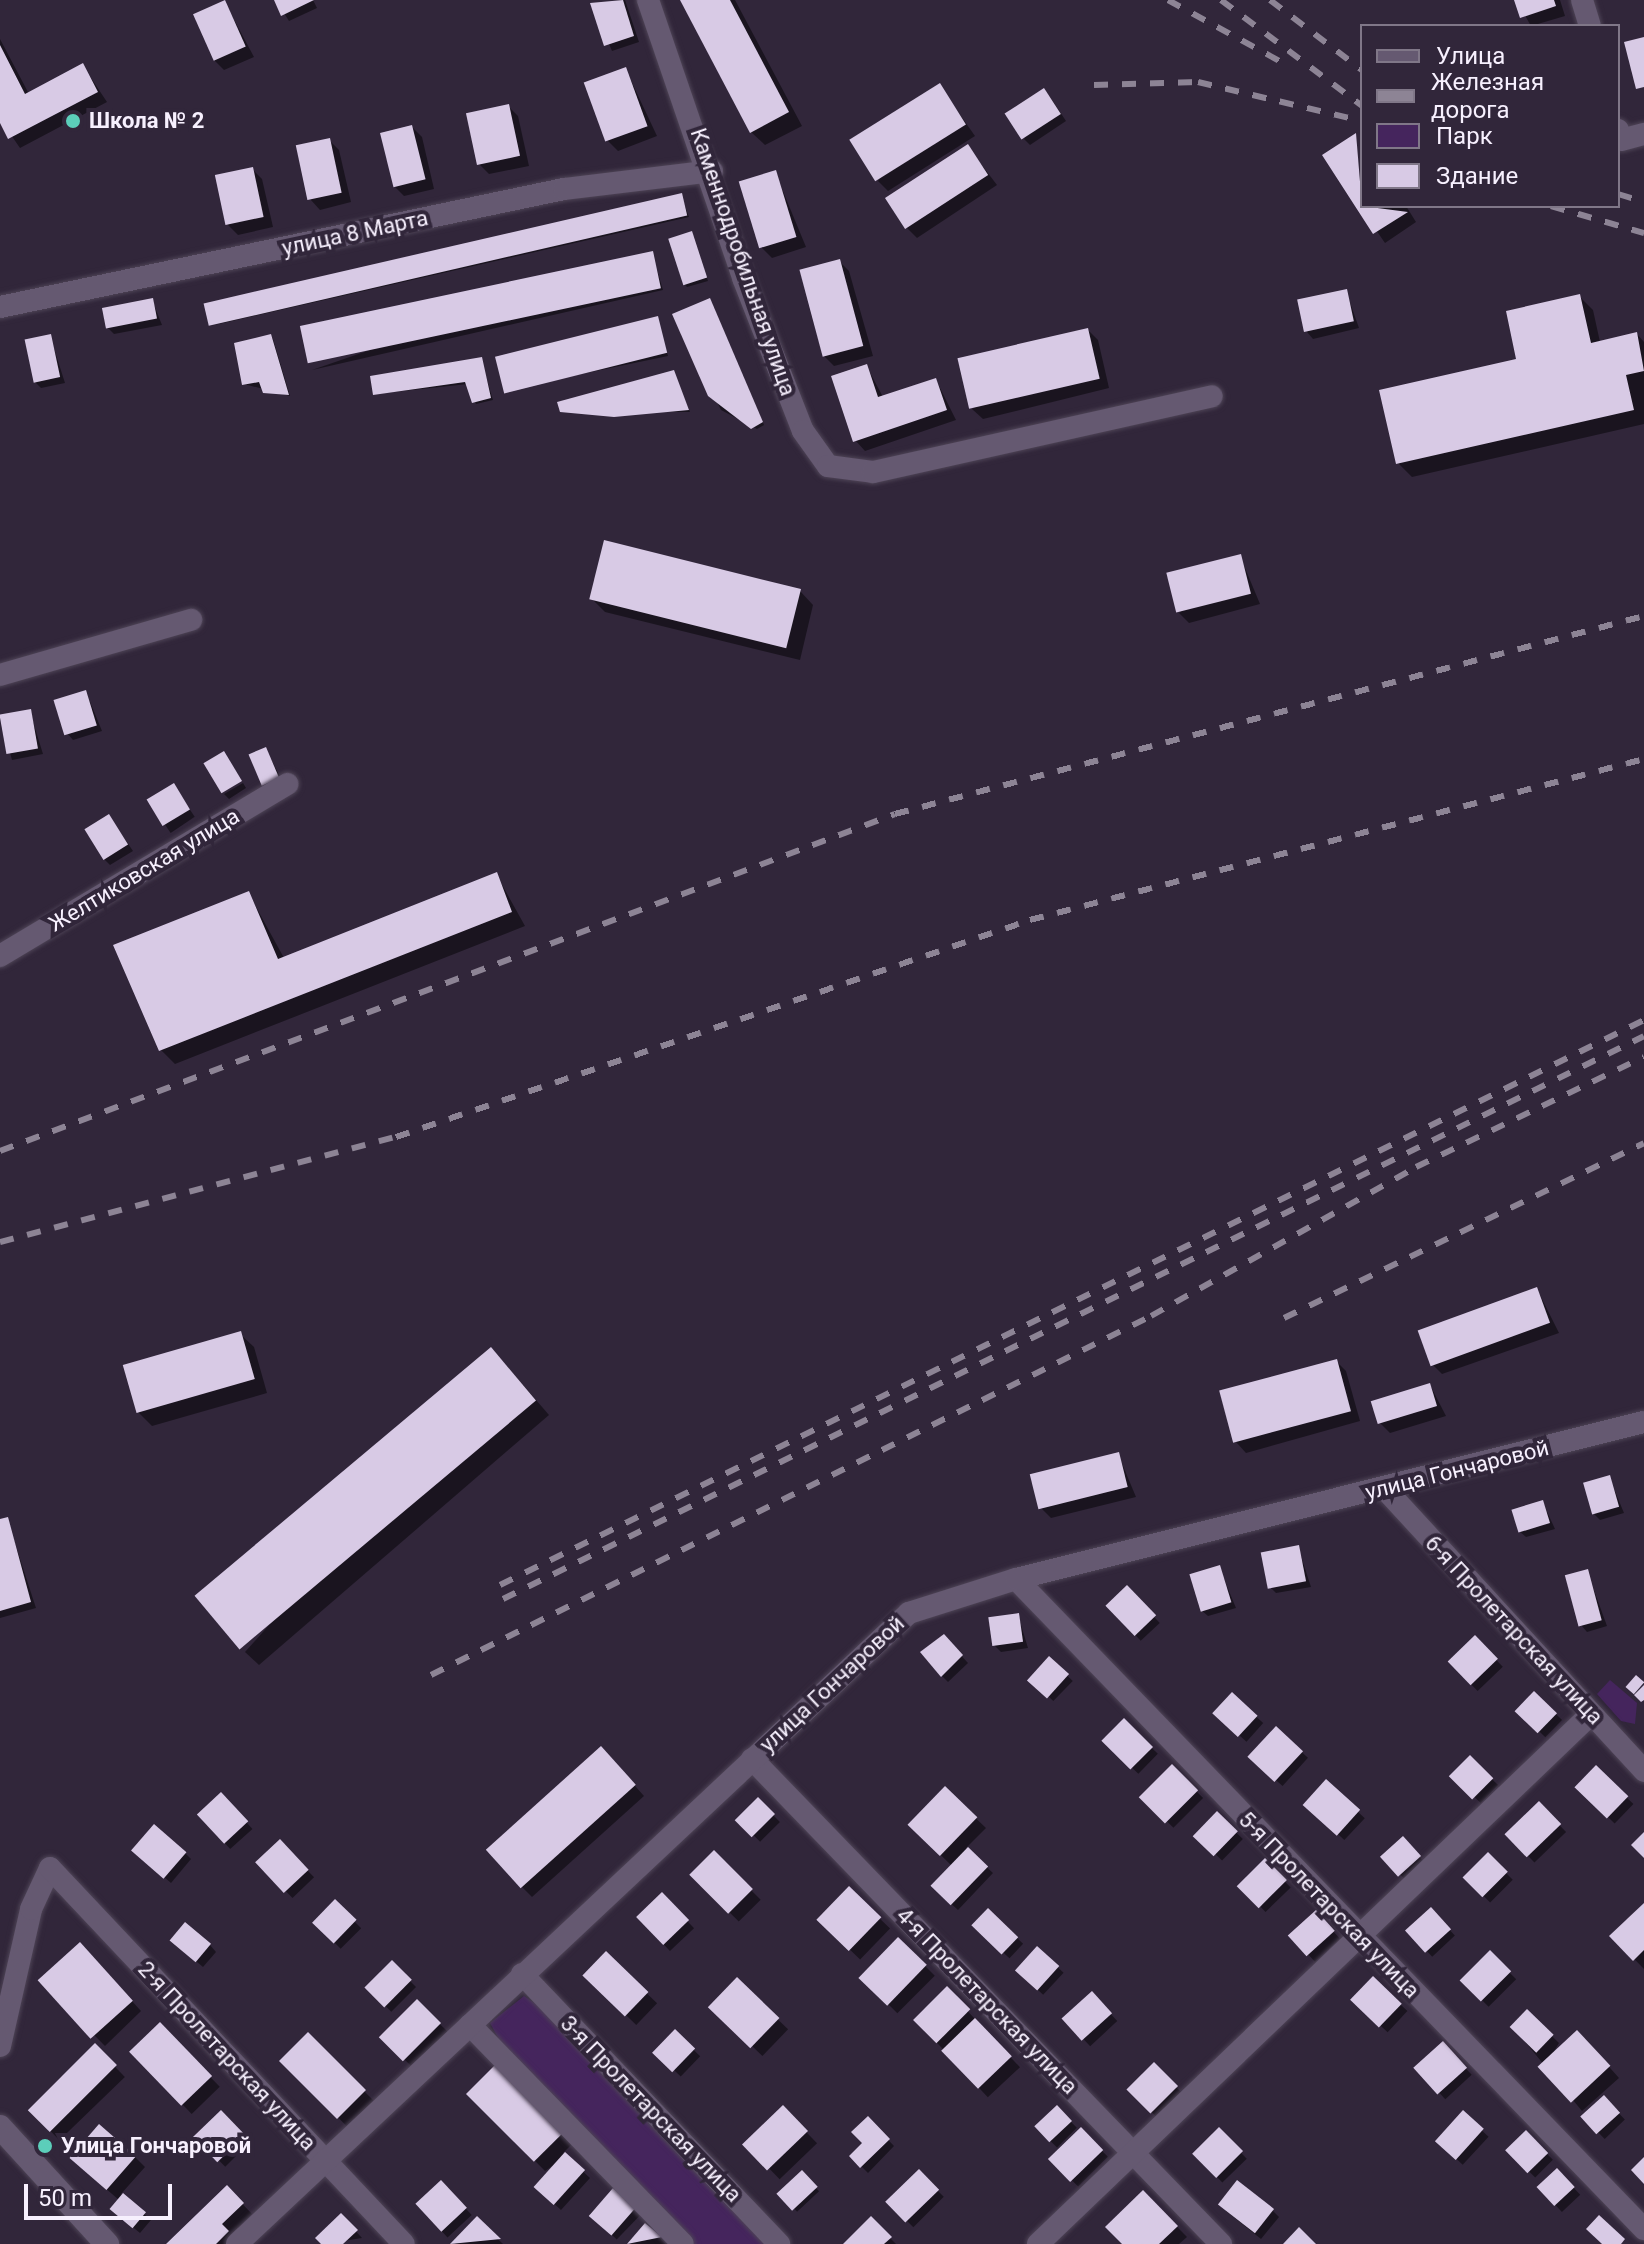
<!DOCTYPE html>
<html>
<head>
<meta charset="utf-8">
<style>
  body { margin:0 }
  #map { position:relative; width:1644px; height:2244px; overflow:hidden; background:#31263a; font-family:Roboto,sans-serif }
  div>[style] { position:absolute }
  .green>* { inset:0; background:#45255d }
  .shadow>* { inset:0; background:#0007; transform-origin:0 0 }
  .building>* { inset:0; background:#d8cae5; transform-origin:0 0 }
  .roads { filter:drop-shadow(0 0 2px #4e4456) drop-shadow(0 0 2px #4e4456) }
  .minor>* { height:22px; margin:-11px; padding:0 11px; transform-origin:11px; border-radius:11px; background:#655971 }
  .secondary>* { height:24px; margin:-12px; padding:0 12px; transform-origin:12px; border-radius:12px; background:#655971 }
  .rail>* { height:6px; margin-top:-3px; transform-origin:0; background:repeating-linear-gradient(90deg,#8d8495 0 14px,transparent 0 28px) }
  .dots>* { width:22px; height:22px; translate:-50% -50%; box-sizing:border-box; border:4px solid #31263a; border-radius:50% }
  span { translate:-50% -50%; white-space:nowrap; text-align:center; line-height:1.15; -webkit-text-stroke:8px #31263a; paint-order:stroke }
  .poi-label { font-size:22px; color:#f7f0fe; font-weight:700 }
  .left { translate:0 -50%; text-align:left }
  .street-label { font-size:22px; color:#f7f0fe }
  .legend { position:absolute; left:1360px; top:24px; width:260px; height:184px; box-sizing:border-box; background:#31263a; border:2px solid #807788; margin:0; padding:10px 14px; list-style:none; font-size:24px; color:#f7f0fe }
  .legend li { display:flex; align-items:center; gap:16px; height:40px }
  .legend b { width:40px; border:2px solid #807788 }
  .scale { position:absolute; left:24px; top:2184px; width:148px; height:36px; box-sizing:border-box; border:4px solid #f7f0fe; border-top:0; padding-left:10px; font-size:24px; line-height:28px; white-space:nowrap; color:#f7f0fe; -webkit-text-stroke:6px #31263a; paint-order:stroke }
</style>
</head>
<body>
<div id="map">
  <div class="green">
    <i style="clip-path:polygon(1610px 1680px,1637px 1703px,1635px 1724px,1621px 1721px,1597px 1694px)"></i>
    <i style="clip-path:polygon(524px 1996px,558px 2019px,771px 2244px,690px 2244px,502px 2045px,490px 2023px)"></i>
  </div>
  <div class="shadow">
    <i style="clip-path:polygon(276px 0,313px 0,317px 8px,289px 21px)"></i>
    <i style="clip-path:polygon(625px 0,639px 42px,612px 51px,592px 4px)"></i>
    <i style="clip-path:polygon(682px 0,735px 0,802px 126px,765px 145px,751px 132px)"></i>
    <i style="clip-path:polygon(1516px 0,1560px 0,1565px 16px,1531px 26px)"></i>
    <i style="clip-path:polygon(224px 1px,254px 57px,224px 70px,214px 60px)"></i>
    <i style="clip-path:polygon(0 39px,29px 94px,83px 66px,107px 102px,20px 148px,0 119px)"></i>
    <i style="clip-path:polygon(626px 70px,657px 136px,618px 151px,608px 141px)"></i>
    <i style="clip-path:polygon(939px 85px,975px 136px,888px 191px,878px 181px)"></i>
    <i style="clip-path:polygon(1050px 97px,1066px 121px,1030px 145px,1024px 139px)"></i>
    <i style="clip-path:polygon(508px 106px,518px 116px,529px 166px,489px 174px,479px 164px)"></i>
    <i style="clip-path:polygon(412px 127px,422px 137px,434px 189px,404px 196px,394px 186px)"></i>
    <i style="clip-path:polygon(1356px 135px,1362px 206px,1406px 206px,1416px 222px,1385px 243px,1325px 156px)"></i>
    <i style="clip-path:polygon(329px 140px,339px 150px,351px 202px,320px 210px,310px 199px)"></i>
    <i style="clip-path:polygon(968px 147px,997px 185px,917px 238px,907px 228px)"></i>
    <i style="clip-path:polygon(252px 169px,262px 179px,273px 227px,238px 235px,228px 225px)"></i>
    <i style="clip-path:polygon(775px 172px,806px 247px,772px 258px,762px 248px)"></i>
    <i style="clip-path:polygon(681px 196px,689px 217px,210px 326px)"></i>
    <i style="clip-path:polygon(691px 233px,708px 281px,687px 287px,685px 285px)"></i>
    <i style="clip-path:polygon(652px 253px,663px 290px,312px 370px)"></i>
    <i style="clip-path:polygon(839px 261px,849px 271px,873px 356px,834px 366px,824px 356px)"></i>
    <i style="clip-path:polygon(1346px 291px,1359px 328px,1313px 339px,1307px 332px)"></i>
    <i style="clip-path:polygon(1579px 296px,1593px 310px,1600px 342px,1637px 334px,1644px 342px,1644px 424px,1412px 477px,1398px 463px,1519px 361px)"></i>
    <i style="clip-path:polygon(152px 300px,162px 325px,114px 334px,108px 328px)"></i>
    <i style="clip-path:polygon(712px 303px,764px 425px,757px 429px,721px 410px,675px 315px)"></i>
    <i style="clip-path:polygon(657px 318px,668px 356px,505px 390px)"></i>
    <i style="clip-path:polygon(1088px 330px,1098px 340px,1109px 388px,983px 419px,972px 409px)"></i>
    <i style="clip-path:polygon(50px 336px,65px 383px,41px 388px,35px 382px)"></i>
    <i style="clip-path:polygon(271px 336px,273px 339px,290px 396px,244px 384px)"></i>
    <i style="clip-path:polygon(481px 360px,493px 400px,476px 404px,468px 384px,375px 394px)"></i>
    <i style="clip-path:polygon(867px 367px,883px 397px,936px 380px,956px 420px,865px 451px,855px 440px)"></i>
    <i style="clip-path:polygon(673px 372px,690px 412px,562px 411px)"></i>
    <i style="clip-path:polygon(1240px 556px,1260px 604px,1189px 623px,1179px 613px)"></i>
    <i style="clip-path:polygon(800px 591px,813px 605px,800px 660px,605px 612px,591px 598px)"></i>
    <i style="clip-path:polygon(86px 692px,102px 731px,73px 740px,67px 733px)"></i>
    <i style="clip-path:polygon(30px 712px,43px 754px,12px 760px,0 717px)"></i>
    <i style="clip-path:polygon(266px 750px,284px 784px,270px 790px,264px 784px)"></i>
    <i style="clip-path:polygon(243px 783px,246px 788px,229px 799px,224px 794px)"></i>
    <i style="left:174px;top:786px;width:37px;height:29px;rotate:56deg"></i>
    <i style="clip-path:polygon(109px 816px,133px 851px,110px 865px,104px 859px)"></i>
    <i style="clip-path:polygon(496px 874px,525px 926px,175px 1064px,161px 1050px,249px 894px,284px 958px)"></i>
    <i style="clip-path:polygon(1537px 1289px,1559px 1333px,1442px 1374px,1432px 1364px)"></i>
    <i style="clip-path:polygon(240px 1334px,254px 1347px,267px 1393px,152px 1426px,138px 1412px)"></i>
    <i style="clip-path:polygon(1336px 1361px,1346px 1371px,1360px 1421px,1246px 1453px,1236px 1442px)"></i>
    <i style="clip-path:polygon(504px 1363px,549px 1415px,259px 1665px,245px 1652px)"></i>
    <i style="clip-path:polygon(1430px 1385px,1446px 1416px,1390px 1433px,1380px 1423px)"></i>
    <i style="clip-path:polygon(1118px 1454px,1136px 1497px,1051px 1518px,1041px 1508px)"></i>
    <i style="clip-path:polygon(1609px 1477px,1624px 1513px,1600px 1520px,1594px 1514px)"></i>
    <i style="clip-path:polygon(1543px 1503px,1555px 1529px,1526px 1537px,1519px 1531px)"></i>
    <i style="clip-path:polygon(7px 1519px,36px 1608px,0 1618px,0 1521px)"></i>
    <i style="clip-path:polygon(1298px 1547px,1311px 1587px,1276px 1593px,1270px 1587px)"></i>
    <i style="clip-path:polygon(1219px 1567px,1236px 1608px,1208px 1616px,1201px 1610px)"></i>
    <i style="clip-path:polygon(1587px 1571px,1607px 1626px,1587px 1632px,1581px 1625px)"></i>
    <i style="left:1127px;top:1588px;width:48px;height:26px;rotate:47deg"></i>
    <i style="clip-path:polygon(1018px 1615px,1028px 1648px,1001px 1652px,994px 1645px)"></i>
    <i style="clip-path:polygon(944px 1637px,968px 1663px,948px 1682px,942px 1676px)"></i>
    <i style="left:1475px;top:1638px;width:40px;height:35px;rotate:46deg"></i>
    <i style="left:1049px;top:1658px;width:33px;height:28px;rotate:44deg"></i>
    <i style="left:1534px;top:1693px;width:39px;height:24px;rotate:44deg"></i>
    <i style="left:1232px;top:1695px;width:42px;height:25px;rotate:42deg"></i>
    <i style="left:1124px;top:1721px;width:47px;height:28px;rotate:44deg"></i>
    <i style="left:1276px;top:1729px;width:43px;height:38px;rotate:42deg"></i>
    <i style="left:1470px;top:1758px;width:39px;height:25px;rotate:44deg"></i>
    <i style="clip-path:polygon(611px 1759px,644px 1796px,532px 1897px,522px 1887px)"></i>
    <i style="left:1172px;top:1767px;width:44px;height:42px;rotate:45deg"></i>
    <i style="left:1596px;top:1768px;width:52px;height:27px;rotate:44deg"></i>
    <i style="left:1326px;top:1782px;width:53px;height:30px;rotate:43deg"></i>
    <i style="clip-path:polygon(945px 1789px,986px 1828px,966px 1848px,993px 1873px,958px 1910px,933px 1887px,952px 1866px,910px 1825px)"></i>
    <i style="left:221px;top:1794px;width:47px;height:30px;rotate:48deg"></i>
    <i style="left:758px;top:1800px;width:31px;height:28px;rotate:45deg"></i>
    <i style="left:1539px;top:1804px;width:39px;height:44px;rotate:46deg"></i>
    <i style="left:1217px;top:1814px;width:36px;height:30px;rotate:44deg"></i>
    <i style="left:1402px;top:1839px;width:33px;height:26px;rotate:46deg"></i>
    <i style="left:280px;top:1842px;width:49px;height:30px;rotate:46deg"></i>
    <i style="clip-path:polygon(185px 1853px,191px 1859px,171px 1883px,140px 1856px)"></i>
    <i style="left:714px;top:1853px;width:66px;height:31px;rotate:45deg"></i>
    <i style="left:1488px;top:1855px;width:35px;height:32px;rotate:45deg"></i>
    <i style="left:1265px;top:1861px;width:37px;height:35px;rotate:46deg"></i>
    <i style="left:849px;top:1889px;width:57px;height:43px;rotate:44deg"></i>
    <i style="left:662px;top:1894px;width:47px;height:33px;rotate:47deg"></i>
    <i style="left:335px;top:1902px;width:37px;height:29px;rotate:45deg"></i>
    <i style="clip-path:polygon(1644px 1905px,1644px 1969px,1612px 1936px)"></i>
    <i style="left:1431px;top:1910px;width:35px;height:31px;rotate:47deg"></i>
    <i style="left:988px;top:1911px;width:48px;height:20px;rotate:43deg"></i>
    <i style="left:1316px;top:1913px;width:35px;height:34px;rotate:47deg"></i>
    <i style="left:898px;top:1939px;width:52px;height:53px;rotate:45deg"></i>
    <i style="clip-path:polygon(210px 1945px,216px 1952px,203px 1967px,178px 1946px)"></i>
    <i style="left:1038px;top:1949px;width:35px;height:30px;rotate:43deg"></i>
    <i style="left:1490px;top:1953px;width:37px;height:39px;rotate:45deg"></i>
    <i style="left:606px;top:1954px;width:71px;height:30px;rotate:44deg"></i>
    <i style="clip-path:polygon(90px 1955px,141px 2011px,105px 2046px,42px 1982px)"></i>
    <i style="left:392px;top:1963px;width:34px;height:35px;rotate:45deg"></i>
    <i style="left:1373px;top:1979px;width:47px;height:29px;rotate:43deg"></i>
    <i style="left:737px;top:1980px;width:71px;height:37px;rotate:44deg"></i>
    <i style="left:947px;top:1989px;width:107px;height:44px;rotate:47deg"></i>
    <i style="left:1092px;top:1994px;width:37px;height:37px;rotate:47deg"></i>
    <i style="left:417px;top:2002px;width:46px;height:50px;rotate:44deg"></i>
    <i style="clip-path:polygon(1527px 2012px,1559px 2043px,1550px 2058px,1587px 2042px,1619px 2078px,1582px 2111px,1513px 2027px)"></i>
    <i style="left:160px;top:2025px;width:86px;height:39px;rotate:46deg"></i>
    <i style="left:675px;top:2032px;width:35px;height:28px;rotate:44deg"></i>
    <i style="left:308px;top:2035px;width:94px;height:37px;rotate:45deg"></i>
    <i style="left:1443px;top:2044px;width:42px;height:36px;rotate:47deg"></i>
    <i style="left:95px;top:2046px;width:43px;height:91px;rotate:46deg"></i>
    <i style="left:1154px;top:2065px;width:41px;height:35px;rotate:45deg"></i>
    <i style="clip-path:polygon(495px 2067px,572px 2144px,563px 2153px,590px 2178px,561px 2210px,536px 2187px,562px 2159px,545px 2171px,469px 2094px)"></i>
    <i style="left:1604px;top:2098px;width:30px;height:28px;rotate:46deg"></i>
    <i style="left:783px;top:2108px;width:49px;height:52px;rotate:46deg"></i>
    <i style="left:1057px;top:2108px;width:28px;height:28px;rotate:45deg"></i>
    <i style="left:221px;top:2113px;width:41px;height:35px;rotate:45deg"></i>
    <i style="left:1463px;top:2113px;width:35px;height:38px;rotate:43deg"></i>
    <i style="clip-path:polygon(868px 2119px,894px 2146px,868px 2173px,851px 2156px,864px 2143px)"></i>
    <i style="left:1081px;top:2130px;width:38px;height:42px;rotate:45deg"></i>
    <i style="left:1219px;top:2130px;width:40px;height:34px;rotate:46deg"></i>
    <i style="left:1526px;top:2133px;width:38px;height:25px;rotate:45deg"></i>
    <i style="clip-path:polygon(135px 2157px,145px 2167px,121px 2194px,151px 2220px,140px 2233px,118px 2215px,119px 2200px,82px 2168px)"></i>
    <i style="left:1557px;top:2170px;width:34px;height:25px;rotate:47deg"></i>
    <i style="left:919px;top:2172px;width:35px;height:43px;rotate:45deg"></i>
    <i style="left:802px;top:2173px;width:25px;height:30px;rotate:47deg"></i>
    <i style="left:441px;top:2182px;width:45px;height:33px;rotate:47deg"></i>
    <i style="clip-path:polygon(227px 2188px,252px 2214px,230px 2235px,236px 2244px,169px 2244px)"></i>
    <i style="left:613px;top:2190px;width:37px;height:33px;rotate:44deg"></i>
    <i style="clip-path:polygon(1143px 2192px,1187px 2237px,1179px 2244px,1124px 2244px)"></i>
    <i style="clip-path:polygon(1272px 2210px,1279px 2217px,1261px 2239px,1226px 2211px)"></i>
    <i style="clip-path:polygon(341px 2215px,362px 2238px,324px 2244px)"></i>
    <i style="clip-path:polygon(477px 2219px,503px 2244px,455px 2244px)"></i>
    <i style="clip-path:polygon(871px 2219px,896px 2244px,846px 2244px)"></i>
    <i style="clip-path:polygon(645px 2225px,661px 2239px,666px 2244px,630px 2244px)"></i>
  </div>
  <div class="building">
    <i style="left:225px;top:0;width:51px;height:35px;rotate:66deg"></i>
    <i style="clip-path:polygon(274px 0,314px 0,281px 16px)"></i>
    <i style="clip-path:polygon(623px 0,634px 36px,604px 46px,590px 3px)"></i>
    <i style="clip-path:polygon(680px 0,730px 0,789px 112px,750px 133px)"></i>
    <i style="clip-path:polygon(1514px 0,1554px 0,1556px 6px,1520px 18px)"></i>
    <i style="clip-path:polygon(1644px 37px,1644px 87px,1636px 89px,1624px 42px)"></i>
    <i style="clip-path:polygon(0 45px,25px 94px,83px 63px,98px 92px,8px 139px,0 123px)"></i>
    <i style="left:626px;top:67px;width:63px;height:45px;rotate:70deg"></i>
    <i style="left:940px;top:83px;width:49px;height:107px;rotate:58deg"></i>
    <i style="left:1044px;top:88px;width:31px;height:47px;rotate:57deg"></i>
    <i style="left:509px;top:104px;width:53px;height:44px;rotate:78deg"></i>
    <i style="left:412px;top:125px;width:56px;height:33px;rotate:76deg"></i>
    <i style="clip-path:polygon(1356px 133px,1362px 206px,1408px 212px,1373px 234px,1322px 155px)"></i>
    <i style="left:330px;top:138px;width:56px;height:35px;rotate:78deg"></i>
    <i style="left:968px;top:144px;width:37px;height:99px;rotate:57deg"></i>
    <i style="left:253px;top:167px;width:51px;height:39px;rotate:78deg"></i>
    <i style="left:776px;top:170px;width:70px;height:39px;rotate:73deg"></i>
    <i style="left:682px;top:193px;width:23px;height:491px;rotate:77deg"></i>
    <i style="left:692px;top:231px;width:49px;height:25px;rotate:72deg"></i>
    <i style="left:653px;top:251px;width:38px;height:361px;rotate:78deg"></i>
    <i style="left:840px;top:259px;width:90px;height:42px;rotate:75deg"></i>
    <i style="left:1347px;top:289px;width:33px;height:51px;rotate:78deg"></i>
    <i style="clip-path:polygon(1580px 294px,1591px 343px,1637px 332px,1644px 371px,1626px 375px,1634px 410px,1396px 464px,1379px 390px,1516px 359px,1506px 311px)"></i>
    <i style="left:153px;top:298px;width:21px;height:52px;rotate:79deg"></i>
    <i style="clip-path:polygon(710px 298px,763px 422px,751px 429px,708px 396px,672px 314px)"></i>
    <i style="left:658px;top:316px;width:38px;height:168px;rotate:76deg"></i>
    <i style="left:1088px;top:328px;width:52px;height:134px;rotate:77deg"></i>
    <i style="left:51px;top:334px;width:44px;height:27px;rotate:78deg"></i>
    <i style="clip-path:polygon(271px 334px,289px 395px,263px 393px,259px 382px,242px 385px,234px 343px)"></i>
    <i style="clip-path:polygon(482px 357px,491px 398px,472px 403px,465px 382px,373px 395px,370px 376px)"></i>
    <i style="clip-path:polygon(867px 364px,878px 397px,936px 378px,947px 410px,853px 442px,831px 376px)"></i>
    <i style="clip-path:polygon(674px 370px,689px 410px,614px 417px,560px 412px,557px 402px)"></i>
    <i style="left:604px;top:540px;width:203px;height:61px;rotate:14deg"></i>
    <i style="left:1241px;top:554px;width:41px;height:77px;rotate:76deg"></i>
    <i style="left:86px;top:690px;width:37px;height:34px;rotate:73deg"></i>
    <i style="left:31px;top:709px;width:40px;height:32px;rotate:80deg"></i>
    <i style="left:266px;top:747px;width:34px;height:19px;rotate:67deg"></i>
    <i style="left:224px;top:751px;width:35px;height:24px;rotate:59deg"></i>
    <i style="left:174px;top:783px;width:31px;height:32px;rotate:59deg"></i>
    <i style="left:109px;top:814px;width:36px;height:29px;rotate:58deg"></i>
    <i style="clip-path:polygon(497px 872px,512px 912px,159px 1051px,113px 945px,249px 891px,278px 959px)"></i>
    <i style="left:1537px;top:1287px;width:38px;height:127px;rotate:70deg"></i>
    <i style="left:241px;top:1331px;width:50px;height:123px;rotate:74deg"></i>
    <i style="left:491px;top:1347px;width:70px;height:387px;rotate:50deg"></i>
    <i style="left:1337px;top:1359px;width:54px;height:122px;rotate:75deg"></i>
    <i style="left:1430px;top:1383px;width:24px;height:62px;rotate:73deg"></i>
    <i style="left:1119px;top:1452px;width:36px;height:92px;rotate:76deg"></i>
    <i style="left:1610px;top:1475px;width:33px;height:28px;rotate:74deg"></i>
    <i style="left:1543px;top:1500px;width:24px;height:33px;rotate:73deg"></i>
    <i style="clip-path:polygon(8px 1517px,31px 1602px,0 1611px,0 1519px)"></i>
    <i style="left:1299px;top:1545px;width:37px;height:39px;rotate:79deg"></i>
    <i style="left:1220px;top:1565px;width:39px;height:32px;rotate:73deg"></i>
    <i style="left:1588px;top:1569px;width:53px;height:24px;rotate:75deg"></i>
    <i style="left:1127px;top:1585px;width:42px;height:30px;rotate:46deg"></i>
    <i style="left:1019px;top:1613px;width:29px;height:31px;rotate:82deg"></i>
    <i style="clip-path:polygon(944px 1634px,963px 1655px,941px 1677px,920px 1652px)"></i>
    <i style="left:1475px;top:1635px;width:33px;height:38px;rotate:46deg"></i>
    <i style="left:1049px;top:1656px;width:27px;height:33px;rotate:42deg"></i>
    <i style="left:1636px;top:1675px;width:11px;height:16px;rotate:41deg"></i>
    <i style="clip-path:polygon(1644px 1685px,1644px 1700px,1641px 1702px,1634px 1695px)"></i>
    <i style="left:1534px;top:1691px;width:32px;height:28px;rotate:44deg"></i>
    <i style="left:1232px;top:1692px;width:35px;height:29px;rotate:43deg"></i>
    <i style="left:1124px;top:1718px;width:41px;height:32px;rotate:45deg"></i>
    <i style="left:1276px;top:1726px;width:37px;height:42px;rotate:43deg"></i>
    <i style="left:601px;top:1746px;width:52px;height:155px;rotate:48deg"></i>
    <i style="left:1470px;top:1755px;width:33px;height:30px;rotate:45deg"></i>
    <i style="left:1172px;top:1764px;width:37px;height:47px;rotate:45deg"></i>
    <i style="left:1596px;top:1765px;width:45px;height:31px;rotate:44deg"></i>
    <i style="left:1326px;top:1779px;width:46px;height:35px;rotate:42deg"></i>
    <i style="left:945px;top:1786px;width:45px;height:54px;rotate:44deg"></i>
    <i style="left:221px;top:1792px;width:40px;height:33px;rotate:47deg"></i>
    <i style="left:758px;top:1797px;width:24px;height:33px;rotate:45deg"></i>
    <i style="left:1539px;top:1801px;width:32px;height:48px;rotate:46deg"></i>
    <i style="left:1217px;top:1811px;width:29px;height:35px;rotate:44deg"></i>
    <i style="left:154px;top:1824px;width:43px;height:35px;rotate:41deg"></i>
    <i style="clip-path:polygon(1644px 1832px,1644px 1858px,1631px 1845px)"></i>
    <i style="left:1403px;top:1836px;width:27px;height:31px;rotate:48deg"></i>
    <i style="left:280px;top:1839px;width:42px;height:34px;rotate:47deg"></i>
    <i style="left:968px;top:1847px;width:28px;height:54px;rotate:44deg"></i>
    <i style="left:714px;top:1850px;width:55px;height:35px;rotate:45deg"></i>
    <i style="left:1488px;top:1852px;width:28px;height:36px;rotate:45deg"></i>
    <i style="left:1265px;top:1858px;width:31px;height:40px;rotate:45deg"></i>
    <i style="left:849px;top:1886px;width:45px;height:47px;rotate:44deg"></i>
    <i style="left:662px;top:1892px;width:39px;height:36px;rotate:46deg"></i>
    <i style="left:335px;top:1899px;width:30px;height:33px;rotate:44deg"></i>
    <i style="clip-path:polygon(1644px 1903px,1644px 1950px,1633px 1961px,1609px 1936px)"></i>
    <i style="left:1431px;top:1907px;width:30px;height:35px;rotate:48deg"></i>
    <i style="left:988px;top:1908px;width:42px;height:24px;rotate:44deg"></i>
    <i style="left:1316px;top:1910px;width:28px;height:38px;rotate:48deg"></i>
    <i style="left:185px;top:1922px;width:34px;height:24px;rotate:40deg"></i>
    <i style="left:898px;top:1937px;width:40px;height:57px;rotate:44deg"></i>
    <i style="left:80px;top:1942px;width:79px;height:57px;rotate:48deg"></i>
    <i style="left:1037px;top:1946px;width:30px;height:33px;rotate:42deg"></i>
    <i style="left:1490px;top:1950px;width:30px;height:43px;rotate:45deg"></i>
    <i style="left:606px;top:1951px;width:59px;height:34px;rotate:44deg"></i>
    <i style="left:392px;top:1960px;width:28px;height:39px;rotate:45deg"></i>
    <i style="left:1373px;top:1976px;width:40px;height:33px;rotate:44deg"></i>
    <i style="left:737px;top:1977px;width:59px;height:42px;rotate:44deg"></i>
    <i style="left:947px;top:1986px;width:33px;height:48px;rotate:45deg"></i>
    <i style="left:1092px;top:1991px;width:30px;height:41px;rotate:48deg"></i>
    <i style="left:417px;top:1999px;width:34px;height:54px;rotate:45deg"></i>
    <i style="left:1527px;top:2009px;width:37px;height:25px;rotate:44deg"></i>
    <i style="left:975px;top:2018px;width:53px;height:47px;rotate:46deg"></i>
    <i style="left:160px;top:2022px;width:75px;height:43px;rotate:46deg"></i>
    <i style="left:675px;top:2029px;width:28px;height:33px;rotate:44deg"></i>
    <i style="left:1577px;top:2030px;width:49px;height:54px;rotate:47deg"></i>
    <i style="left:308px;top:2032px;width:82px;height:41px;rotate:45deg"></i>
    <i style="left:1443px;top:2041px;width:36px;height:40px;rotate:48deg"></i>
    <i style="left:95px;top:2043px;width:31px;height:95px;rotate:45deg"></i>
    <i style="left:1154px;top:2062px;width:34px;height:39px;rotate:45deg"></i>
    <i style="left:495px;top:2065px;width:96px;height:41px;rotate:45deg"></i>
    <i style="left:1604px;top:2095px;width:24px;height:32px;rotate:48deg"></i>
    <i style="left:783px;top:2105px;width:36px;height:57px;rotate:46deg"></i>
    <i style="left:1057px;top:2105px;width:22px;height:31px;rotate:47deg"></i>
    <i style="left:221px;top:2110px;width:35px;height:39px;rotate:46deg"></i>
    <i style="left:1463px;top:2110px;width:28px;height:42px;rotate:42deg"></i>
    <i style="clip-path:polygon(868px 2116px,890px 2139px,860px 2168px,849px 2156px,862px 2143px,851px 2132px)"></i>
    <i style="left:99px;top:2124px;width:49px;height:45px;rotate:41deg"></i>
    <i style="left:1081px;top:2127px;width:32px;height:46px;rotate:46deg"></i>
    <i style="left:1219px;top:2127px;width:34px;height:38px;rotate:45deg"></i>
    <i style="left:1526px;top:2130px;width:32px;height:29px;rotate:46deg"></i>
    <i style="left:565px;top:2152px;width:27px;height:47px;rotate:42deg"></i>
    <i style="clip-path:polygon(1644px 2157px,1644px 2184px,1631px 2170px)"></i>
    <i style="left:1557px;top:2168px;width:26px;height:28px;rotate:47deg"></i>
    <i style="left:919px;top:2169px;width:29px;height:47px;rotate:46deg"></i>
    <i style="left:802px;top:2170px;width:23px;height:35px;rotate:47deg"></i>
    <i style="left:441px;top:2180px;width:38px;height:35px;rotate:47deg"></i>
    <i style="left:1237px;top:2180px;width:47px;height:31px;rotate:38deg"></i>
    <i style="clip-path:polygon(227px 2185px,244px 2203px,222px 2224px,229px 2231px,216px 2244px,166px 2244px)"></i>
    <i style="left:613px;top:2188px;width:30px;height:37px;rotate:41deg"></i>
    <i style="clip-path:polygon(1143px 2190px,1178px 2226px,1159px 2244px,1122px 2244px,1105px 2227px)"></i>
    <i style="left:123px;top:2193px;width:30px;height:21px;rotate:40deg"></i>
    <i style="clip-path:polygon(341px 2213px,358px 2230px,343px 2244px,321px 2244px,315px 2238px)"></i>
    <i style="clip-path:polygon(1599px 2215px,1625px 2239px,1621px 2244px,1602px 2244px,1586px 2229px)"></i>
    <i style="clip-path:polygon(477px 2216px,501px 2239px,450px 2244px)"></i>
    <i style="clip-path:polygon(871px 2216px,892px 2237px,884px 2244px,843px 2244px)"></i>
    <i style="clip-path:polygon(645px 2223px,662px 2237px,627px 2244px)"></i>
    <i style="clip-path:polygon(1299px 2227px,1316px 2244px,1283px 2244px)"></i>
  </div>
  <div class="roads">
    <div class="minor">
      <i style="left:648px;top:0;width:294px;rotate:71.1deg"></i>
      <i style="left:743px;top:278px;width:164px;rotate:68.6deg"></i>
      <i style="left:803px;top:431px;width:43px;rotate:54.5deg"></i>
      <i style="left:828px;top:466px;width:45px;rotate:7.6deg"></i>
      <i style="left:873px;top:472px;width:347px;rotate:-12.6deg"></i>
      <i style="left:1582px;top:0;width:27px;rotate:73deg"></i>
      <i style="left:1618px;top:130px;width:10px;rotate:73deg"></i>
      <i style="left:1621px;top:140px;width:24px;rotate:-15deg"></i>
      <i style="left:0;top:307px;width:576px;rotate:-11.82deg"></i>
      <i style="left:564px;top:189px;width:149px;rotate:-6.9deg"></i>
      <i style="left:0;top:675px;width:199px;rotate:-16.1deg"></i>
      <i style="left:0;top:956px;width:335px;rotate:-30.9deg"></i>
      <i style="left:1385px;top:1489px;width:383px;rotate:47.4deg"></i>
      <i style="left:1016px;top:1579px;width:904px;rotate:45.99deg"></i>
      <i style="left:752px;top:1759px;width:675px;rotate:45.96deg"></i>
      <i style="left:522px;top:1974px;width:373px;rotate:46.4deg"></i>
      <i style="left:470px;top:2025px;width:305px;rotate:45.8deg"></i>
      <i style="left:0;top:2046px;width:140px;rotate:-77.2deg"></i>
      <i style="left:31px;top:1909px;width:45px;rotate:-65.1deg"></i>
      <i style="left:50px;top:1868px;width:516px;rotate:46.73deg"></i>
      <i style="left:237px;top:2244px;width:922px;rotate:-43.2deg"></i>
      <i style="left:909px;top:1613px;width:112px;rotate:-17.6deg"></i>
      <i style="left:1016px;top:1579px;width:647px;rotate:-14.04deg"></i>
      <i style="left:1038px;top:2244px;width:766px;rotate:-43.78deg"></i>
    </div>
    <div class="secondary">
      <i style="left:0;top:2127px;width:159px;rotate:47.6deg"></i>
    </div>
  </div>
  <div class="rail">
    <i style="left:1168px;top:0;width:133px;rotate:28.7deg"></i>
    <i style="left:1221px;top:0;width:176px;rotate:36.9deg"></i>
    <i style="left:1270px;top:0;width:116px;rotate:37.3deg"></i>
    <i style="left:1094px;top:85px;width:104px;rotate:-1.7deg"></i>
    <i style="left:1198px;top:82px;width:169px;rotate:13.4deg"></i>
    <i style="left:1618px;top:194px;width:27px;rotate:17deg"></i>
    <i style="left:1551px;top:206px;width:97px;rotate:16.2deg"></i>
    <i style="left:0;top:1151px;width:956px;rotate:-20.63deg"></i>
    <i style="left:895px;top:814px;width:775px;rotate:-14.81deg"></i>
    <i style="left:0;top:1242px;width:410px;rotate:-14.9deg"></i>
    <i style="left:396px;top:1137px;width:670px;rotate:-18.89deg"></i>
    <i style="left:1030px;top:920px;width:635px;rotate:-14.69deg"></i>
    <i style="left:1284px;top:1318px;width:400px;rotate:-25.9deg"></i>
    <i style="left:500px;top:1585px;width:1276px;rotate:-26.28deg"></i>
    <i style="left:503px;top:1599px;width:1272px;rotate:-26.26deg"></i>
    <i style="left:431px;top:1675px;width:805px;rotate:-26.5deg"></i>
    <i style="left:1151px;top:1316px;width:304px;rotate:-29.3deg"></i>
    <i style="left:1416px;top:1167px;width:253px;rotate:-25.8deg"></i>
  </div>
  <div class="dots">
    <i style="left:73px;top:121px;background:#5cceba"></i>
    <i style="left:45px;top:2146px;background:#5cceba"></i>
  </div>
  <div class="poi-label">
    <span class="left" style="left:89px;top:121px">Школа № 2</span>
    <span class="left" style="left:61px;top:2146px">Улица Гончаровой</span>
  </div>
  <div class="street-label">
    <span style="left:355px;top:233px;rotate:-12deg">улица 8 Марта</span>
    <span style="left:743px;top:262px;rotate:71deg">Каменнодробильная улица</span>
    <span style="left:144px;top:870px;rotate:-31deg">Желтиковская улица</span>
    <span style="left:1457px;top:1470px;rotate:-14deg">улица Гончаровой</span>
    <span style="left:1514px;top:1630px;rotate:47deg">6-я Пролетарская улица</span>
    <span style="left:832px;top:1684px;rotate:-43deg">улица Гончаровой</span>
    <span style="left:1329px;top:1905px;rotate:46deg">5-я Пролетарская улица</span>
    <span style="left:987px;top:2001px;rotate:46deg">4-я Пролетарская улица</span>
    <span style="left:227px;top:2056px;rotate:47deg">2-я Пролетарская улица</span>
    <span style="left:651px;top:2109px;rotate:46deg">3-я Пролетарская улица</span>
  </div>
  <ul class="legend">
  <li><b style="height:10px;background:#655971"></b>Улица</li>
  <li><b style="height:10px;background:#8d8495"></b>Железная дорога</li>
  <li><b style="height:22px;background:#45255d"></b>Парк</li>
  <li><b style="height:22px;background:#d8cae5"></b>Здание</li>
  </ul>
  <div class="scale">50 m</div>
</div>
</body>
</html>
